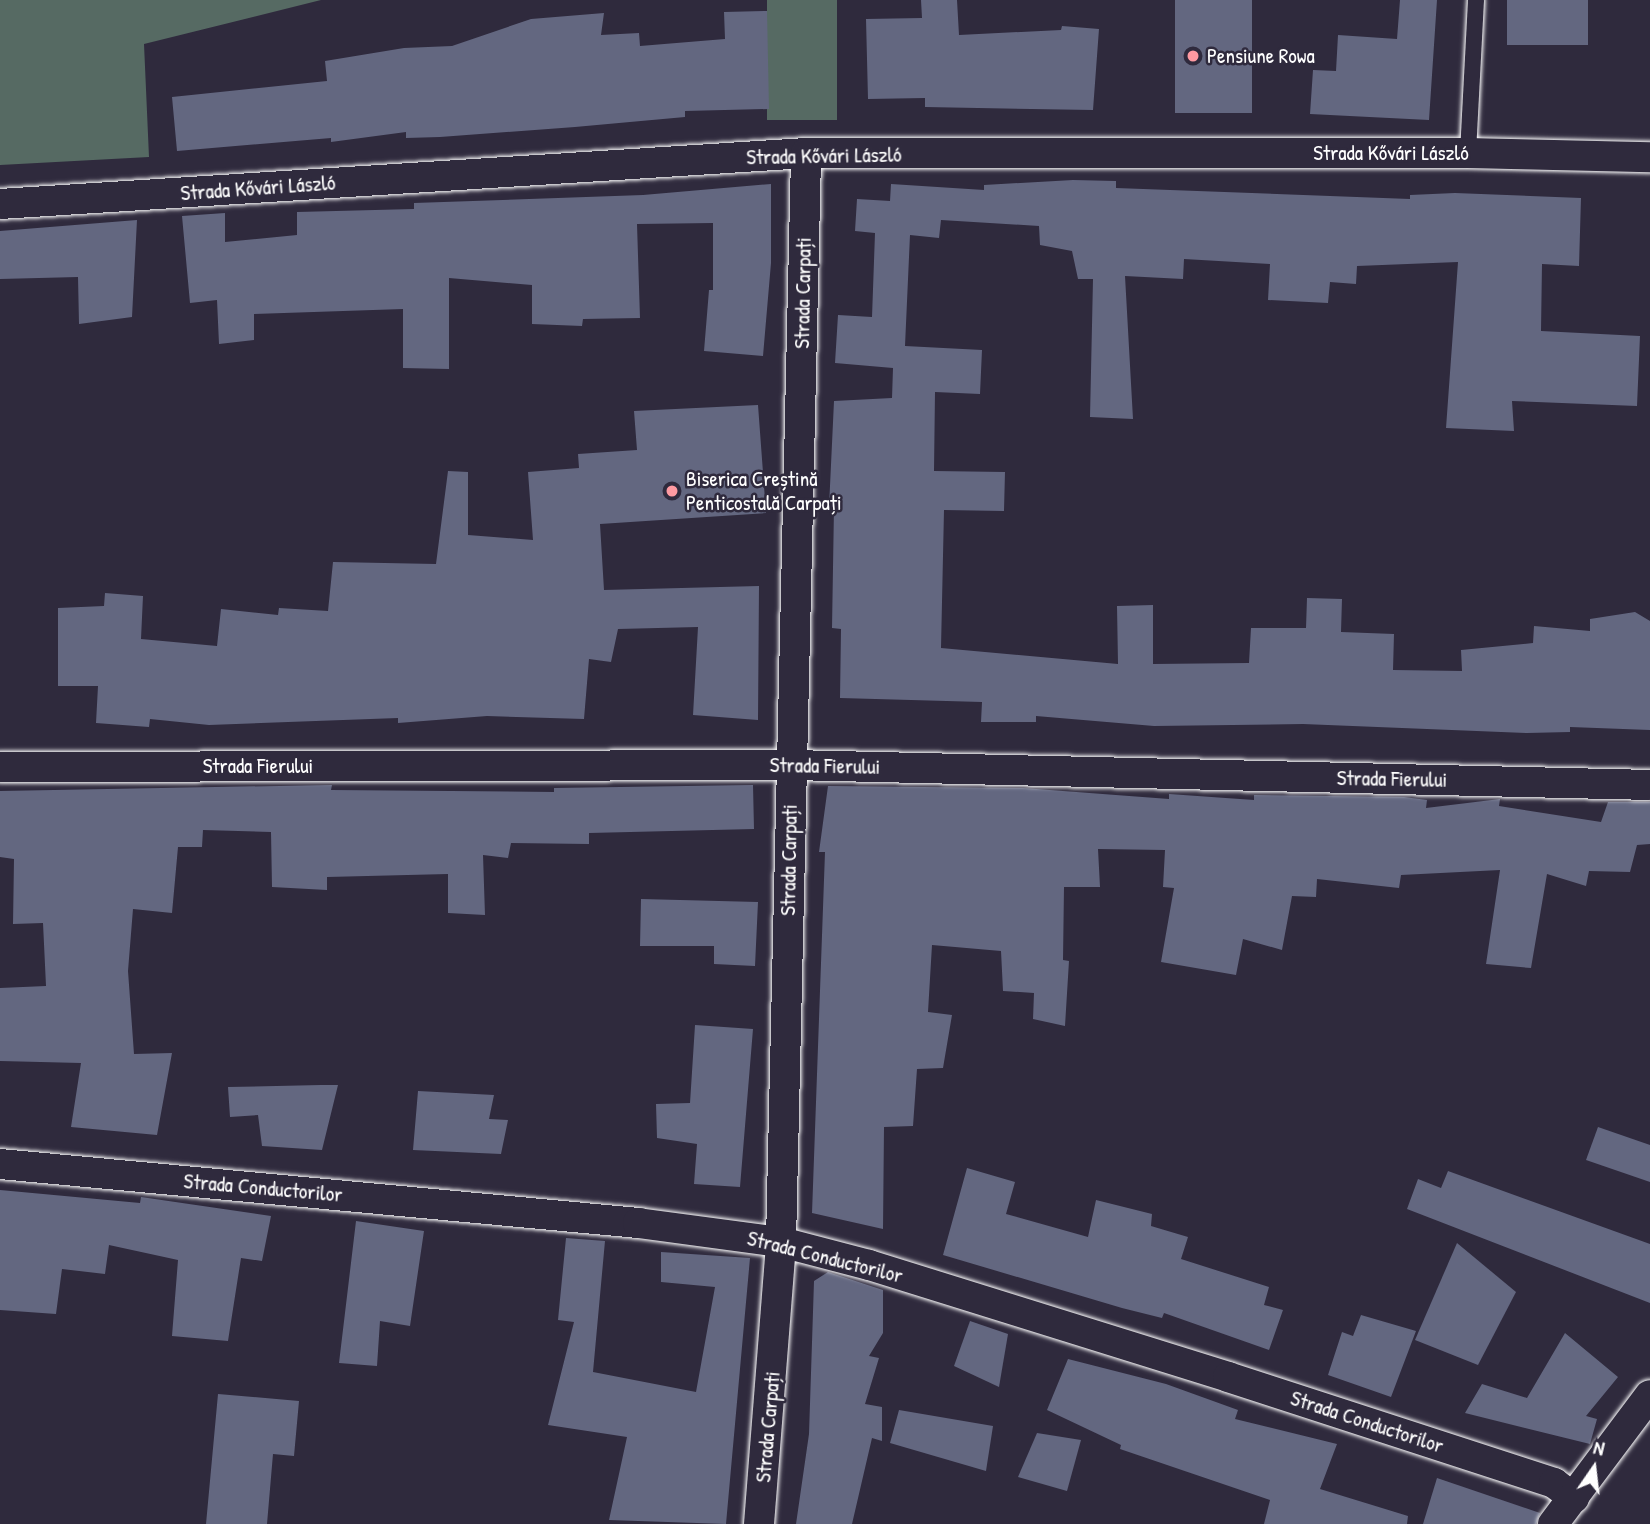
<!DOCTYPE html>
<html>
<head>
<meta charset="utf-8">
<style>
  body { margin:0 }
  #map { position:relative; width:1650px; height:1524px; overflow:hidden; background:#2f2a3d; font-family:"Patrick Hand",sans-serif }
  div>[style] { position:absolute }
  .green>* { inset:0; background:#566a63; transform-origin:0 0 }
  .building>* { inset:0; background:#636780; transform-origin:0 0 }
  .roads { filter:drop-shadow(0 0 2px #fff) drop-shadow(0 0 2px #fff) }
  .service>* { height:16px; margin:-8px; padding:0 8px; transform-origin:8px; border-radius:8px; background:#2f2a3d }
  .minor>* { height:30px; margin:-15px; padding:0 15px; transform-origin:15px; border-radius:15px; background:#2f2a3d }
  .dots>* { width:19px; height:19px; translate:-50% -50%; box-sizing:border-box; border:4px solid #2f2a3d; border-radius:50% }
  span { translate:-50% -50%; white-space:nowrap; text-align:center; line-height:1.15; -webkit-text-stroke:5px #2f2a3d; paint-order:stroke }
  .poi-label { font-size:21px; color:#fff }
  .left { translate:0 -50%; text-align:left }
  .street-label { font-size:21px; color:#fff }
  .north { position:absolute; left:1559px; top:1433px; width:70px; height:70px; -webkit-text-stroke:5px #2f2a3d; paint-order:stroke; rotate:14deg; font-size:19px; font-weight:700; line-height:28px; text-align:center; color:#fff }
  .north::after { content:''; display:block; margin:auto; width:24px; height:32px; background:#fff; clip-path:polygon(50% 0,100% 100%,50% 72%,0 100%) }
</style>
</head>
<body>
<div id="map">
  <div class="green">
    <i style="clip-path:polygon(0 0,321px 0,144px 44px,149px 157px,0 165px)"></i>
    <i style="left:767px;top:0;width:70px;height:120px"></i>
  </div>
  <div class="building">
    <i style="clip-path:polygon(921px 0,957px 0,959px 35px,1061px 30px,1062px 26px,1099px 29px,1093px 110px,925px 107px,925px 98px,868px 99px,866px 19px,922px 18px)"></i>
    <i style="left:1175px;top:0;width:77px;height:113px"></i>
    <i style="clip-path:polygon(1400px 0,1437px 0,1429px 120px,1310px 114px,1313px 70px,1336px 71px,1338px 35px,1397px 39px)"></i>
    <i style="left:1507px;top:0;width:81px;height:45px"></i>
    <i style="clip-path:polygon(767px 11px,769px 109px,685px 111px,685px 117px,575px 127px,440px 137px,406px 138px,406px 132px,331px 142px,331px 138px,177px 151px,172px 97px,327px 81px,325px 61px,404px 48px,452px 46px,531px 19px,604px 13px,601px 35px,639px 33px,640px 46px,725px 39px,724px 12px)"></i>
    <i style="clip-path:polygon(1073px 180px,1116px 181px,1116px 188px,1410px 199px,1410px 195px,1455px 193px,1581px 198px,1579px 266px,1542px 264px,1541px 331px,1640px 336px,1637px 406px,1512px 401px,1514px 431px,1446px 428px,1458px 262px,1357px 266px,1356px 284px,1330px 282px,1328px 303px,1268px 300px,1270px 264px,1184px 259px,1183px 279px,1125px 276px,1133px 419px,1090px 417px,1093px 279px,1078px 279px,1072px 251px,1040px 245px,1039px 226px,941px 220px,939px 238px,910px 235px,905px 346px,982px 350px,980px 394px,935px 392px,934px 471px,1005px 472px,1004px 511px,944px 510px,941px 648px,1118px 664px,1117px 606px,1153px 605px,1153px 664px,1249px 663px,1251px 628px,1306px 628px,1307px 598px,1342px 599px,1341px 632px,1394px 634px,1393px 670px,1462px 671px,1461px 650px,1533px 643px,1534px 626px,1590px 631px,1590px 619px,1635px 612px,1650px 621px,1650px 730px,1570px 727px,1570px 732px,1527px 733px,1303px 724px,1154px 726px,1036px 716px,1036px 722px,981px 722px,982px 702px,840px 698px,841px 629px,832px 628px,834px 507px,829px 507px,834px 401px,892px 398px,893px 368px,835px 363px,838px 315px,872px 317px,875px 233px,855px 231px,857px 199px,890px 201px,891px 184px,984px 190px,984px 185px)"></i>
    <i style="clip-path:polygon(771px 184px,771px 263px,763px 356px,704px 351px,709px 290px,713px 290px,713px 223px,637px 224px,640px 318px,583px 319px,582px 326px,532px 324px,532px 285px,449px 278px,449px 369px,403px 368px,403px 309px,254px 314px,254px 340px,219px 344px,217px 300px,190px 303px,182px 216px,225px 213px,225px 242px,297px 235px,297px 212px,414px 209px,414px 203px,643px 195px)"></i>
    <i style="clip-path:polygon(137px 220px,132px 317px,79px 324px,78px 277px,0 279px,0 231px)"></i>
    <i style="clip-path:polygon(758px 405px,766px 513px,600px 524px,604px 590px,759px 586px,758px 720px,693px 715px,698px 627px,618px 629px,611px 662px,589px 659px,584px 719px,487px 716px,398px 723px,398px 718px,209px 725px,150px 719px,149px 727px,96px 723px,98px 686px,58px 686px,58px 608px,104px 606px,105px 593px,143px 596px,141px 639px,217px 646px,221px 609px,278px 615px,279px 608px,328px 611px,333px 562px,436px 564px,448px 471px,468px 472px,468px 535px,533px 540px,528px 472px,579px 468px,578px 454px,637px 450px,634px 411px)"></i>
    <i style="clip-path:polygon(332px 785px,331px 790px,554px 792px,554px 788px,753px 785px,754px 829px,589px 833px,589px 844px,511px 843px,508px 858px,483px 855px,485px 915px,448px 913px,448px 874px,327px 877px,327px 890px,272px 887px,271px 832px,203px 830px,202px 847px,178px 847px,172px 913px,133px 909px,128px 971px,134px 1054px,172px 1053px,157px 1135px,71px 1127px,81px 1063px,0 1061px,0 988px,46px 986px,43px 923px,13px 924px,14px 859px,0 857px,0 791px)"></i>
    <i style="clip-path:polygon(828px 786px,1023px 788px,1169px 799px,1169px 794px,1254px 800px,1254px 795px,1404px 797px,1427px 800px,1426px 808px,1500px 799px,1499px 806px,1601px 822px,1608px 802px,1650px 802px,1650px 844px,1637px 845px,1630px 872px,1589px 871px,1586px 886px,1547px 874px,1531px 968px,1486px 964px,1500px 870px,1401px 875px,1399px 888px,1317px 879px,1316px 897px,1292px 896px,1282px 950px,1243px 939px,1236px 975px,1161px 962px,1174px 888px,1163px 887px,1165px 850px,1098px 849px,1100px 887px,1064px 887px,1063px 960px,1069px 961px,1065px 1026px,1033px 1019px,1034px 993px,1003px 991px,1001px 951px,932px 945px,928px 1012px,952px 1015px,943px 1068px,917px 1069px,913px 1126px,884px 1127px,883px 1229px,812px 1213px,825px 852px,819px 852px)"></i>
    <i style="clip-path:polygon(641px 899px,758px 902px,755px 966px,714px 964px,714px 946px,640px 946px)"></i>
    <i style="clip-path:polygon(695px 1025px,753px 1029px,740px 1187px,694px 1184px,697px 1144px,657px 1138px,656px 1104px,690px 1103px)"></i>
    <i style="clip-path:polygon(321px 1085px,338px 1085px,322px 1150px,262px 1146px,258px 1115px,230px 1117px,228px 1087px)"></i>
    <i style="clip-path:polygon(418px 1091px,494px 1095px,489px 1119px,508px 1120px,501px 1154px,413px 1150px)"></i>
    <i style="clip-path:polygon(1598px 1127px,1650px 1145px,1650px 1182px,1586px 1160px)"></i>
    <i style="clip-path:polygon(967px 1168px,1015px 1182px,1006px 1214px,1088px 1237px,1096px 1200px,1152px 1214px,1151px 1226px,1188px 1237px,1181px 1259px,1269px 1287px,1264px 1305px,1283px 1310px,1269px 1350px,1164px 1313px,1162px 1318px,1122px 1308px,943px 1255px)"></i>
    <i style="clip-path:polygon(1448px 1171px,1650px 1244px,1650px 1303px,1407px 1209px,1418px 1179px,1441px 1188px)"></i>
    <i style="clip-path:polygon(0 1190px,140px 1203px,141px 1197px,271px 1216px,262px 1261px,241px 1258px,228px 1341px,172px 1336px,178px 1260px,109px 1245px,105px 1274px,62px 1269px,56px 1314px,0 1310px)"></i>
    <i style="clip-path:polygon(356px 1221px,424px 1231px,410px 1326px,380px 1321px,377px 1366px,339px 1363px)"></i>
    <i style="clip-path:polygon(566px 1238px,605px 1241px,593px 1372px,696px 1392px,715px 1287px,661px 1282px,661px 1252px,750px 1258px,726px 1524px,609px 1520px,627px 1437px,548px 1425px,574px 1322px,558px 1320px)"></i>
    <i style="clip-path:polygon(1457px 1243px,1516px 1292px,1478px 1365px,1415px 1340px)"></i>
    <i style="clip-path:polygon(828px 1272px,883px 1290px,883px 1333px,869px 1356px,879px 1358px,865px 1404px,882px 1407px,882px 1441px,872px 1438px,852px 1524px,796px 1524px,809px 1434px,814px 1281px)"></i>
    <i style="clip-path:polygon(1361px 1315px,1416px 1331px,1391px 1397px,1328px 1375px,1342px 1332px,1353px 1336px)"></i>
    <i style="clip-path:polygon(970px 1321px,1008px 1334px,999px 1387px,954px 1366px)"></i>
    <i style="clip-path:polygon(1565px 1333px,1618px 1377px,1586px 1416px,1597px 1419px,1590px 1444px,1465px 1413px,1482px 1384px,1527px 1398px)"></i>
    <i style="clip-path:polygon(1068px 1359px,1166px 1384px,1238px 1410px,1235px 1419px,1337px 1444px,1320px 1489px,1408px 1516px,1407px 1524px,1264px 1524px,1270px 1500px,1120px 1449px,1121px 1445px,1047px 1410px)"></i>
    <i style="clip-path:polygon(218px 1394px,299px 1401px,294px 1456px,273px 1454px,267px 1524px,206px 1524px)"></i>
    <i style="clip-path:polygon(899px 1410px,993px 1426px,986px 1471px,890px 1443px)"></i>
    <i style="clip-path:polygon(1037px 1433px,1081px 1440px,1067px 1491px,1018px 1477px)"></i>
    <i style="clip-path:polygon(1437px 1478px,1540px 1513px,1536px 1524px,1423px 1524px)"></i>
  </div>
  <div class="roads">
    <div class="service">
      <i style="left:1468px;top:153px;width:153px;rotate:-87deg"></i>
    </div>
    <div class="minor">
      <i style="left:0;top:204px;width:808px;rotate:-3.62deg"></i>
      <i style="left:806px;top:153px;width:662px"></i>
      <i style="left:1468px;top:153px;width:182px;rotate:1.3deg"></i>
      <i style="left:0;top:767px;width:791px;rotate:-0.14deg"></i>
      <i style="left:791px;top:765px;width:859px;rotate:1.33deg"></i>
      <i style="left:0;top:1164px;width:641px;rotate:5.28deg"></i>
      <i style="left:638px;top:1223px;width:144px;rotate:7.6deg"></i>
      <i style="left:781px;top:1242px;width:91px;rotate:14.6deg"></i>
      <i style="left:869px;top:1265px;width:376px;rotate:17.3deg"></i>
      <i style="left:1228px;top:1377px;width:343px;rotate:18deg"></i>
      <i style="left:1554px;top:1483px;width:25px;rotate:37deg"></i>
      <i style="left:759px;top:1524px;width:283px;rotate:-85.5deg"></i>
      <i style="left:781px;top:1242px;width:1089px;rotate:-88.68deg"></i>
      <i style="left:1553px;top:1524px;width:161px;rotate:-53.1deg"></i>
    </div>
  </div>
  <div class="dots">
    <i style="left:1193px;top:56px;background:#ff9aa2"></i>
    <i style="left:672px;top:491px;background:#ff9aa2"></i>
  </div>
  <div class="poi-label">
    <span class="left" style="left:1207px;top:56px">Pensiune Rowa</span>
    <span class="left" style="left:686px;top:491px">Biserica Creștină<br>Penticostală Carpați</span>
  </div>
  <div class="street-label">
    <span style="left:1391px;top:153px">Strada Kővári László</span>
    <span style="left:824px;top:156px;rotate:-1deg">Strada Kővári László</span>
    <span style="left:258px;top:188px;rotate:-4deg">Strada Kővári László</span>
    <span style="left:803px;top:293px;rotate:-89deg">Strada Carpați</span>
    <span style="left:258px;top:766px">Strada Fierului</span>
    <span style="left:825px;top:766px;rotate:1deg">Strada Fierului</span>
    <span style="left:1392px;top:779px;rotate:1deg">Strada Fierului</span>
    <span style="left:789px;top:860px;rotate:-89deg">Strada Carpați</span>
    <span style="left:263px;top:1188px;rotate:5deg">Strada Conductorilor</span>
    <span style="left:825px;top:1257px;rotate:14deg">Strada Conductorilor</span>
    <span style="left:1367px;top:1422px;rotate:18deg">Strada Conductorilor</span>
    <span style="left:768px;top:1427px;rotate:-85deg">Strada Carpați</span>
  </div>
  <div class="north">N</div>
</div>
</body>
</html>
